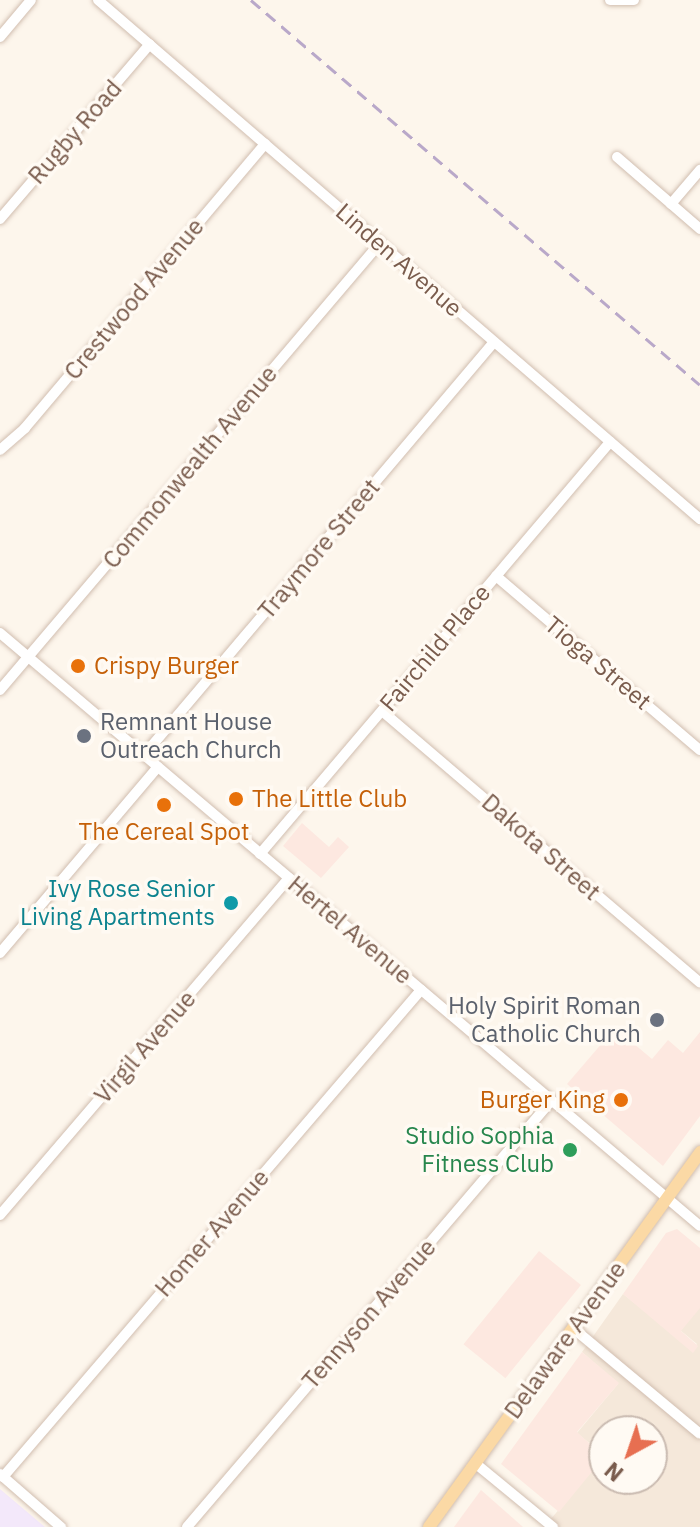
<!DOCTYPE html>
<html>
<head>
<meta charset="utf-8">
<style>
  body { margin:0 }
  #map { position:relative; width:700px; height:1527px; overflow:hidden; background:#fdf6ec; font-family:"IBM Plex Sans",sans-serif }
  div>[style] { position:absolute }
  .residential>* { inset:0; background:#f5e8da }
  .commercial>* { inset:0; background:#fde8e0; transform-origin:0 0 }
  .education>* { inset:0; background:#f3e8fa }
  .roads { filter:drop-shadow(0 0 2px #d1beb0) drop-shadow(0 0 2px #d1beb0) }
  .minor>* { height:10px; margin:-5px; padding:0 5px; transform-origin:5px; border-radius:5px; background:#fff }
  .major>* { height:12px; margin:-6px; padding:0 6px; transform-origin:6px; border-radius:6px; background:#fbd9a5 }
  .rail>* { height:3px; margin-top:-1.5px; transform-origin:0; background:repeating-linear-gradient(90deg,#b9a8c9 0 12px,transparent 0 20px) }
  .dots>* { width:22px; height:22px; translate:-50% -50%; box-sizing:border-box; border:4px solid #fffaf3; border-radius:50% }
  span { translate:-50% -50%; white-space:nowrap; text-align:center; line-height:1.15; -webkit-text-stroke:7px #fffaf3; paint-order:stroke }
  .street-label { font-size:24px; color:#7a5c4d }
  .food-label { font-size:24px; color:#c56008 }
  .left { translate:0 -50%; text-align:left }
  .right { translate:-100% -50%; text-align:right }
  .worship-label { font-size:24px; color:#5b616d }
  .culture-label { font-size:24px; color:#0d838f }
  .leisure-label { font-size:24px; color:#27864d }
  .north { position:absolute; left:588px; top:1415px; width:80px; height:80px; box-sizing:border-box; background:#fffaf3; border:2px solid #cabbb1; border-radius:50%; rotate:220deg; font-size:22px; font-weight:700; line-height:32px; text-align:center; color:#7a5c4d }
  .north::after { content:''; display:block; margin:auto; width:28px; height:36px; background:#e76f51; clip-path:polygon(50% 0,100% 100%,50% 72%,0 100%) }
</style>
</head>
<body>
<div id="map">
  <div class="residential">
    <i style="clip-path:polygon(623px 1294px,693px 1349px,697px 1344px,680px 1330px,700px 1306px,700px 1527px,544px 1527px,604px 1457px,604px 1479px,652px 1479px,652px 1431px,604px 1431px,604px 1455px,577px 1433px,618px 1384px,582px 1352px)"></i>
  </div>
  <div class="commercial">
    <i style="clip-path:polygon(302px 823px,329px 847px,338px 837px,349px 847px,321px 878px,283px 846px)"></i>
    <i style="clip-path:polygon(615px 1028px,652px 1059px,668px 1040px,683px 1053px,700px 1032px,700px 1116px,663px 1166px,567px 1084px)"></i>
    <i style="clip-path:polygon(677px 1229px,700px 1248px,700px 1308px,681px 1331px,698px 1346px,693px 1353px,623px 1294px,666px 1233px)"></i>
    <i style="left:539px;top:1251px;width:54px;height:120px;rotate:39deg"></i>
    <i style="clip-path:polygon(582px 1352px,619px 1383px,577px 1432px,604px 1457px,559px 1512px,501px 1464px)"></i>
    <i style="clip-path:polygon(481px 1490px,523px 1527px,454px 1527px)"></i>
  </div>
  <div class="education">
    <i style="clip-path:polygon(0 1489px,45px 1527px,0 1527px)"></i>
  </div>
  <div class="roads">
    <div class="minor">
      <i style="left:98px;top:0;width:795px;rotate:40.77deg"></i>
      <i style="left:610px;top:0;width:24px"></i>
      <i style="left:0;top:37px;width:48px;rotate:-50deg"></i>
      <i style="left:617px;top:157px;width:110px;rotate:40.9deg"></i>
      <i style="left:671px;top:204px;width:45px;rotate:-49.5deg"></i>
      <i style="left:0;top:219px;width:230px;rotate:-49.4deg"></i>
      <i style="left:0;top:450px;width:33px;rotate:-41deg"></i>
      <i style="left:25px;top:428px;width:372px;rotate:-49.8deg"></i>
      <i style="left:496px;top:576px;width:268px;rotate:40.5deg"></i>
      <i style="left:0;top:633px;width:917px;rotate:40.27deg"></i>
      <i style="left:0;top:690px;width:587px;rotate:-49.63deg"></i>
      <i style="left:382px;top:711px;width:418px;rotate:40.5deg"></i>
      <i style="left:144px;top:755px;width:541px;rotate:-49.72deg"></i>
      <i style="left:260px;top:854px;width:541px;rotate:-49.65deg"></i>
      <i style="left:0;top:953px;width:244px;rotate:-49.7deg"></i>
      <i style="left:0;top:1215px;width:444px;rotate:-49.4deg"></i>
      <i style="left:573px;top:1328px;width:165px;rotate:39.8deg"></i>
      <i style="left:475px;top:1463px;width:101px;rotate:39.4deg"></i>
      <i style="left:0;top:1474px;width:81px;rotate:41deg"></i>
      <i style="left:3px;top:1477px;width:642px;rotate:-49.36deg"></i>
      <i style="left:187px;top:1527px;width:560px;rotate:-49.49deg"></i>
    </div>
    <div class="major">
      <i style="left:429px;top:1527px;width:463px;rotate:-54.1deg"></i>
    </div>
  </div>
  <div class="rail">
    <i style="left:251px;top:0;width:591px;rotate:40.61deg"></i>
  </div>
  <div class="dots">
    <i style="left:78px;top:666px;background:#e8710a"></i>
    <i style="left:84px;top:736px;background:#6b7280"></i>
    <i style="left:236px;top:799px;background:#e8710a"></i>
    <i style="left:164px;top:805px;background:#e8710a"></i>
    <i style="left:231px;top:903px;background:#0f9aa8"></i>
    <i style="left:657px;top:1020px;background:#6b7280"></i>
    <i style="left:621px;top:1100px;background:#e8710a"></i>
    <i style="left:570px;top:1150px;background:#2e9e5b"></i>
  </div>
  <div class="street-label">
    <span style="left:75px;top:132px;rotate:-49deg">Rugby Road</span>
    <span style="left:399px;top:260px;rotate:41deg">Linden Avenue</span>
    <span style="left:134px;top:299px;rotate:-50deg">Crestwood Avenue</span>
    <span style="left:190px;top:467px;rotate:-50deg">Commonwealth Avenue</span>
    <span style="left:319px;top:549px;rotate:-50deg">Traymore Street</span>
    <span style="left:435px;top:648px;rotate:-50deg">Fairchild Place</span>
    <span style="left:598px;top:663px;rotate:40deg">Tioga Street</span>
    <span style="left:541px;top:847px;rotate:41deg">Dakota Street</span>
    <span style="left:350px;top:930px;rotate:40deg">Hertel Avenue</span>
    <span style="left:145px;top:1047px;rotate:-49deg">Virgil Avenue</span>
    <span style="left:212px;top:1233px;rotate:-49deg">Homer Avenue</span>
    <span style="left:369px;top:1314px;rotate:-49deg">Tennyson Avenue</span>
    <span style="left:565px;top:1340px;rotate:-54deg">Delaware Avenue</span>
  </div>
  <div class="food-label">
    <span class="left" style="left:94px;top:666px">Crispy Burger</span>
    <span class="left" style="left:252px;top:799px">The Little Club</span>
    <span style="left:164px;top:832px">The Cereal Spot</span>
    <span class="right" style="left:605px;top:1100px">Burger King</span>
  </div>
  <div class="worship-label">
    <span class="left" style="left:100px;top:736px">Remnant House<br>Outreach Church</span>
    <span class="right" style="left:641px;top:1020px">Holy Spirit Roman<br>Catholic Church</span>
  </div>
  <div class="culture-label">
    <span class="right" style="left:215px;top:903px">Ivy Rose Senior<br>Living Apartments</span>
  </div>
  <div class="leisure-label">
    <span class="right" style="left:554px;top:1150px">Studio Sophia<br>Fitness Club</span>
  </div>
  <div class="north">N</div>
</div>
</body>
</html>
